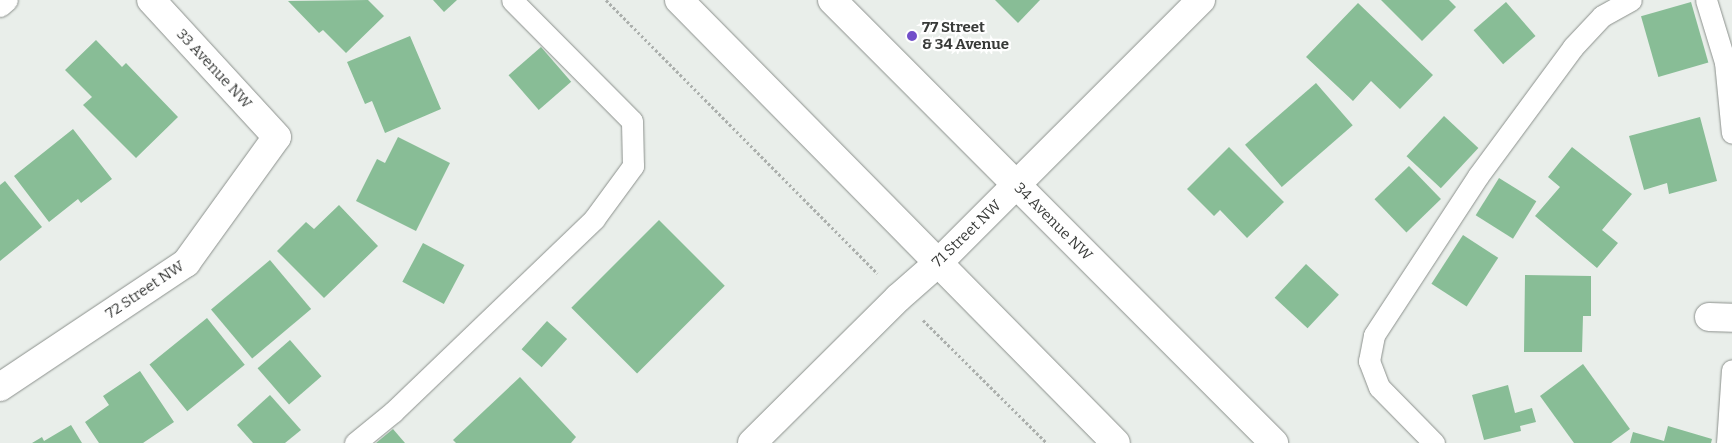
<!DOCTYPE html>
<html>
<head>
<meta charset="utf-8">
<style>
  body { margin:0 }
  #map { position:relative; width:1732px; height:443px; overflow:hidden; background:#e9eeea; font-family:Bitter,serif }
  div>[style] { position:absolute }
  .building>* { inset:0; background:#88bd96; transform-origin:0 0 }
  .path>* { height:3px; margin-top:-1.5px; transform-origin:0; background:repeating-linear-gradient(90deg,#abafac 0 2.5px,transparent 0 5px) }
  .roads { filter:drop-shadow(0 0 1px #8b908c) drop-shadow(0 0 1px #8b908c) }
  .lane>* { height:21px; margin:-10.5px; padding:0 10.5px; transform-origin:10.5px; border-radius:10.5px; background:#fff }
  .street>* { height:28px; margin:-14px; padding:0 14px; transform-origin:14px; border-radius:14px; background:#fff }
  .secondary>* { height:28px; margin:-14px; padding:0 14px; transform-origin:14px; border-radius:14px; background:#fff }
  .dots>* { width:14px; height:14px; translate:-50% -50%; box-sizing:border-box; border:2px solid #fff; border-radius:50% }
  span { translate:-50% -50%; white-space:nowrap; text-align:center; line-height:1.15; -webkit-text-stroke:4.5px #fff; paint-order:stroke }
  .poi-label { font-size:15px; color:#383a38; font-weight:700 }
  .left { translate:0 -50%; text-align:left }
  .street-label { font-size:15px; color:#383a38 }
</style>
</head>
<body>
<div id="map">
  <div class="building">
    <i style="clip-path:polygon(368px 0,384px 16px,346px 53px,323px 30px,319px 33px,288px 1px)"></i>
    <i style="clip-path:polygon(433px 0,457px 0,444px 12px)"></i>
    <i style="clip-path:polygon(995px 0,1040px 0,1018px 23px)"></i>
    <i style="clip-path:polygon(1381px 0,1449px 0,1456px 7px,1422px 41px)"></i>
    <i style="left:1506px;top:2px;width:45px;height:43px;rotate:49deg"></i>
    <i style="left:1691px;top:2px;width:63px;height:52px;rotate:74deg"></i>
    <i style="clip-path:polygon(1358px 3px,1433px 75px,1400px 109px,1371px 81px,1353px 101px,1306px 57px)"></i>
    <i style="clip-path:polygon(410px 36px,441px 109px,385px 133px,372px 101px,365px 104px,347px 62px)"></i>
    <i style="clip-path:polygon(96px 40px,122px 67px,126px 63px,178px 117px,136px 158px,83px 105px,92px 97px,65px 70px)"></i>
    <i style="left:541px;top:47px;width:46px;height:43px;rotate:49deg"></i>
    <i style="left:1316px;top:83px;width:56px;height:94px;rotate:49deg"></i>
    <i style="left:1444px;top:116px;width:47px;height:55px;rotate:43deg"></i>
    <i style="clip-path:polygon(1700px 117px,1717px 181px,1669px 194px,1667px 183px,1644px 190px,1629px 136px)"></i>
    <i style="clip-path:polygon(73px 129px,112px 179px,81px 203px,78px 199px,49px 222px,14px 176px)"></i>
    <i style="clip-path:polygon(398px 137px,450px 163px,416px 231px,356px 201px,377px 159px,385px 163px)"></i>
    <i style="clip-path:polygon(1229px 147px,1284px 202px,1247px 238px,1220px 210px,1214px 216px,1187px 189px)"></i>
    <i style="clip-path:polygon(1572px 147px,1632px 194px,1602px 230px,1618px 243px,1597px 268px,1535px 216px,1560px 187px,1548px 177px)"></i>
    <i style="left:1409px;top:166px;width:46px;height:48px;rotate:46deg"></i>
    <i style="left:1499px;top:178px;width:44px;height:44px;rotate:32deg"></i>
    <i style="clip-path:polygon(5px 181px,42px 227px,0 261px,0 185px)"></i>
    <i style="clip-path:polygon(339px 205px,378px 246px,324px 298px,277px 251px,306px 222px,314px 229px)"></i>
    <i style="left:659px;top:220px;width:93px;height:124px;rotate:45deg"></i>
    <i style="left:1463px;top:235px;width:42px;height:58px;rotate:33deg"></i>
    <i style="left:423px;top:243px;width:47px;height:44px;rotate:28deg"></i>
    <i style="left:270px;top:260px;width:64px;height:77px;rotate:50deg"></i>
    <i style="left:1306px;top:264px;width:45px;height:46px;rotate:43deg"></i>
    <i style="clip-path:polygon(1525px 275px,1591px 276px,1591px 316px,1583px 316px,1582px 352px,1524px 352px)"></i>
    <i style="left:207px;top:318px;width:60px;height:74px;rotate:51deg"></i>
    <i style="left:547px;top:321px;width:27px;height:38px;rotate:42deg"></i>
    <i style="left:290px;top:340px;width:48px;height:43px;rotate:49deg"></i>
    <i style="clip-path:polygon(1583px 364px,1630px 429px,1611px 443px,1574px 443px,1540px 396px)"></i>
    <i style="clip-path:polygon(140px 371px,174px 422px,143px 443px,99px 443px,85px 422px,109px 405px,103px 396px)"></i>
    <i style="clip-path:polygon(520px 377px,576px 437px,571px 443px,456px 443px,453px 440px)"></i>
    <i style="clip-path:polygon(1508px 385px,1515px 413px,1532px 408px,1536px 422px,1520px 426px,1521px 431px,1484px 440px,1472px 395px)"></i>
    <i style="clip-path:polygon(270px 395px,301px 430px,285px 443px,253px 443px,237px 425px)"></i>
    <i style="clip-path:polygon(71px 425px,82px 443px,32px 443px,42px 437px,44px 441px)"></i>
    <i style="clip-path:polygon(1668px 426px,1712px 439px,1711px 443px,1630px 443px,1633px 432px,1664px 441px)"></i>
    <i style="clip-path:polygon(393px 429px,405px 443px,376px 443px)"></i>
  </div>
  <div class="path">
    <i style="left:606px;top:0;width:385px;rotate:45.2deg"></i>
    <i style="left:923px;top:320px;width:175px;rotate:44.8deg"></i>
  </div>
  <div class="roads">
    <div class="lane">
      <i style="left:1706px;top:0;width:65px;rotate:73deg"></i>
      <i style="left:1725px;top:62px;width:71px;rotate:84.4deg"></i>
      <i style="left:0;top:6px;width:9px;rotate:-41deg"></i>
      <i style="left:355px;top:443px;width:49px;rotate:-39.2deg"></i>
      <i style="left:393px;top:412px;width:279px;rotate:-43.8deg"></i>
      <i style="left:594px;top:219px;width:66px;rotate:-53.7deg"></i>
      <i style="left:633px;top:166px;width:45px;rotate:-91.3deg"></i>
      <i style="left:632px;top:121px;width:170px;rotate:-134.8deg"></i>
      <i style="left:1434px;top:443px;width:78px;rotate:-134.5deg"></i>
      <i style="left:1379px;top:387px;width:28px;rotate:-111deg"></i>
      <i style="left:1369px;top:361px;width:26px;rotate:-79deg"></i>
      <i style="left:1374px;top:335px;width:190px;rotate:-56.8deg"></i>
      <i style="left:1478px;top:176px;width:160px;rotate:-53.6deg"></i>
      <i style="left:1573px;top:47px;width:42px;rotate:-46.9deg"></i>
      <i style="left:1602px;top:16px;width:33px;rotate:-29deg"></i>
      <i style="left:1727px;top:443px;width:73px;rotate:-86.1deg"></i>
    </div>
    <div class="street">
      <i style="left:1709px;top:317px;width:23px;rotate:2deg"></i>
      <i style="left:0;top:387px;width:224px;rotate:-33.7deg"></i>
      <i style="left:186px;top:263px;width:155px;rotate:-54.2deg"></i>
      <i style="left:277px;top:137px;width:186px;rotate:-132.6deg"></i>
    </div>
    <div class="secondary">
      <i style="left:679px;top:0;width:622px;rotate:45.39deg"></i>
      <i style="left:832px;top:0;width:626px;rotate:45.06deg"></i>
      <i style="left:752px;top:443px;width:206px;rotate:-44.8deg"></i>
      <i style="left:898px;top:298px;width:53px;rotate:-41.2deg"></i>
      <i style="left:938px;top:263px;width:372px;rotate:-45deg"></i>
    </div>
  </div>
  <div class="dots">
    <i style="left:912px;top:36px;background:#714fc9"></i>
  </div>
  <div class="poi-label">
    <span class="left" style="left:922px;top:36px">77 Street<br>&amp; 34 Avenue</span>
  </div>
  <div class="street-label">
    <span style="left:214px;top:69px;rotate:47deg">33 Avenue NW</span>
    <span style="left:1053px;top:222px;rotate:45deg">34 Avenue NW</span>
    <span style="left:967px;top:234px;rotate:-44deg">71 Street NW</span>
    <span style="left:145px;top:290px;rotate:-34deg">72 Street NW</span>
  </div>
</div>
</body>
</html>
